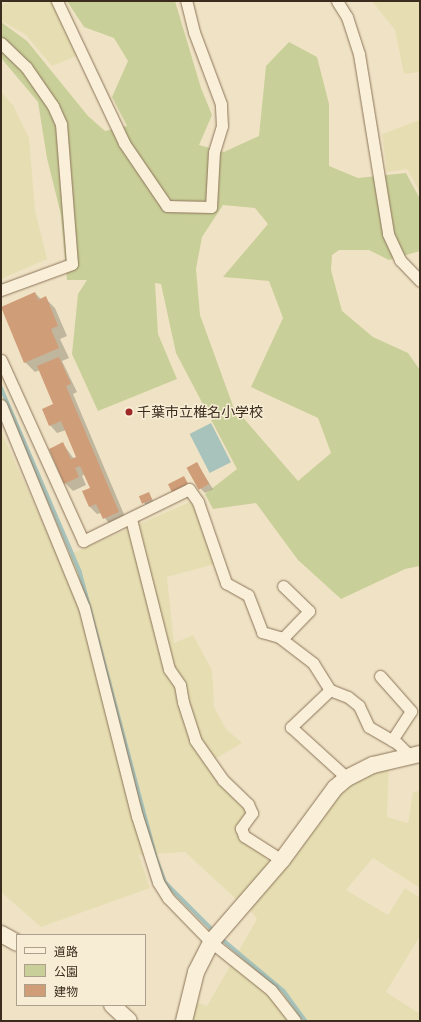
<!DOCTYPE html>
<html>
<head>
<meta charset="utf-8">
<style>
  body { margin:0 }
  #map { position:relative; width:421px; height:1022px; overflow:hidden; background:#f0e3c5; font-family:"Roboto Serif","Noto Sans JP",serif }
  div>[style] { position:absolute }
  .farmland>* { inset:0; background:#e6deb2 }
  .green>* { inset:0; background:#c9cf98 }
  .water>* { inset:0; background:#a7c3bb; transform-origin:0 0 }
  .shadow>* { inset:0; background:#0003 }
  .stream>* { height:3.5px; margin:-1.75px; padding:0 1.75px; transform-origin:1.75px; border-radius:1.75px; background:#a7c3bb }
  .building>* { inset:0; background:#d09d79; transform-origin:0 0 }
  .roads { filter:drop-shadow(0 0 1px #8c745a) drop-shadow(0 0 1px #8c745a) }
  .street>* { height:11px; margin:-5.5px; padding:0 5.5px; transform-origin:5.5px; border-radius:5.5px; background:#faf0d9 }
  .secondary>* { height:16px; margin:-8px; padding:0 8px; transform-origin:8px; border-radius:8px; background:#faf0d9 }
  .dots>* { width:11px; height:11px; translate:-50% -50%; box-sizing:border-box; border:2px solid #f7edd5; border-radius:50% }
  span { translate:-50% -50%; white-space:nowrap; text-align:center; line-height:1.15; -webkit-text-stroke:3px #f7edd5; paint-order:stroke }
  .poi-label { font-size:14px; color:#3c2c1e }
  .left { translate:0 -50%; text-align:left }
  .frame { position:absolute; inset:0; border:2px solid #3c2c1e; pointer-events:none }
  .legend { position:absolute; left:16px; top:934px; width:130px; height:72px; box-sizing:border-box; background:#f7edd5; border:1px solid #aca08c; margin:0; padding:5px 7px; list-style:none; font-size:12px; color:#3c2c1e }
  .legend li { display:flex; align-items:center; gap:8px; height:20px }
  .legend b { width:20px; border:1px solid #aca08c }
</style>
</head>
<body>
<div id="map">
  <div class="farmland">
    <i style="clip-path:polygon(11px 1px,52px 1px,77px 56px,52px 66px,25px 34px,1px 21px,1px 5px)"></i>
    <i style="clip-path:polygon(372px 1px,420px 1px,420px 72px,404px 74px,395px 30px)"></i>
    <i style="clip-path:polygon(1px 92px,13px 105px,29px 138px,35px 210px,47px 259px,1px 279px)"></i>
    <i style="clip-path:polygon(420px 120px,420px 192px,407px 169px,387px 172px,382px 134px)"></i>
    <i style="clip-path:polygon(1px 431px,59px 559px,192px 501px,215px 564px,167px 577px,174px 643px,193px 635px,212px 670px,214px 707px,226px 729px,242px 743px,208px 763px,246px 811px,236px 834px,271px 862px,237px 900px,185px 852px,139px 855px,150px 888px,41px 927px,1px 892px)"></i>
    <i style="clip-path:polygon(389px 766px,387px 817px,408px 823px,413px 792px,420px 791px,420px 888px,373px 858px,346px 890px,388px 915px,405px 888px,420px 898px,420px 936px,386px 992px,420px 1014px,420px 1021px,189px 1021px,194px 1001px,207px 1006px,257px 919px,250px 910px,331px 804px,352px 784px)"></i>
  </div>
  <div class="green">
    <i style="clip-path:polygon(evenodd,67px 1px,175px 1px,201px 88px,212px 115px,199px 145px,224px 152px,259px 136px,266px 66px,289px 42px,317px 57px,329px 104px,329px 166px,358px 178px,406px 173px,420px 199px,420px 251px,389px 260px,369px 250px,339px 250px,332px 255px,331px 270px,342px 311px,373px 337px,408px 353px,420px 370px,420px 566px,405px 569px,341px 599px,298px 560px,256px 503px,213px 509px,205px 494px,237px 469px,176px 353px,161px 284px,155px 283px,158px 334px,177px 379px,98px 411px,72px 354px,78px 294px,87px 280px,67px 280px,61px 215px,47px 158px,38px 102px,1px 58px,1px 22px,27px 41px,88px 116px,105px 131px,127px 126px,112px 97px,128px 61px,114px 38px,84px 27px,67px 1px,223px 205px,255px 208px,268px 224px,223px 277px,269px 281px,283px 318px,251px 387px,318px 418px,331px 453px,298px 481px,233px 406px,200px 315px,196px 269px,202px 237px,223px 205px)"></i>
  </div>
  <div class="water">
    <i style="left:211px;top:423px;width:44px;height:24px;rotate:63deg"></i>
  </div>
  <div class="shadow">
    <i style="clip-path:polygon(35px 293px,41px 299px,45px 298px,55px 308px,67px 336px,60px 339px,69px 358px,62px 361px,77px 392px,73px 394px,126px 519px,111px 526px,101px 513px,97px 514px,90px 507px,83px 492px,91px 489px,85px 474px,82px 476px,86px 485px,73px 491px,65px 483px,63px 444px,74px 459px,78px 458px,66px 430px,57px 433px,50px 425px,55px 404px,40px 370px,35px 372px,25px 362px)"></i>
    <i style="clip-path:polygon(197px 464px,213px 489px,205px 493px,200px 488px)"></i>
    <i style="clip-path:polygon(148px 493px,154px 502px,146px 505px,144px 503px)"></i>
  </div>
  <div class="stream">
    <i style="left:1px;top:387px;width:200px;rotate:66.8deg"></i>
    <i style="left:80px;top:571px;width:299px;rotate:75.1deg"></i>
    <i style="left:157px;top:860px;width:25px;rotate:69deg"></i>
    <i style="left:166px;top:883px;width:69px;rotate:45deg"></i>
    <i style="left:221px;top:938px;width:82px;rotate:40.1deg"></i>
    <i style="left:284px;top:991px;width:37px;rotate:54deg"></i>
  </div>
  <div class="building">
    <i style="clip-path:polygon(35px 292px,38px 300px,46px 296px,58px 326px,51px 329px,59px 348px,24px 363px,1px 307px)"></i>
    <i style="clip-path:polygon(59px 357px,71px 384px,66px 386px,119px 512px,103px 519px,96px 504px,89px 507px,82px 491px,90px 488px,80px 466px,75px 468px,79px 477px,64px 484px,49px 449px,63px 442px,71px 459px,76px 457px,61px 421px,49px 426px,42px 409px,53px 404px,37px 366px)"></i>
    <i style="left:197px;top:462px;width:25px;height:12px;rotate:61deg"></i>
    <i style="left:184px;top:476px;width:11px;height:18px;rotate:63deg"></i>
    <i style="left:149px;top:492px;width:8px;height:11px;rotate:67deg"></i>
  </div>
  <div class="roads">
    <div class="street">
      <i style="left:57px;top:1px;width:157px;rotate:64.7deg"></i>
      <i style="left:124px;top:143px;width:76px;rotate:55.7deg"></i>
      <i style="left:167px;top:206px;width:44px;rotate:1.3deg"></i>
      <i style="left:211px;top:207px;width:55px;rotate:-86.9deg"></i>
      <i style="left:214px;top:152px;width:27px;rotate:-73deg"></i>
      <i style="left:222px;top:126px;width:22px;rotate:-93deg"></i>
      <i style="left:221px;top:104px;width:77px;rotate:-110.6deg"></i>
      <i style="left:194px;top:32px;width:32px;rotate:-104deg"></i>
      <i style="left:337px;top:1px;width:19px;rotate:58deg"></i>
      <i style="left:347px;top:17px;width:39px;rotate:72deg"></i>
      <i style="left:359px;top:54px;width:182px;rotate:80.8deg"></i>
      <i style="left:388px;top:234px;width:29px;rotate:65deg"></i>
      <i style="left:400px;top:260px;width:29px;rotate:46deg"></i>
      <i style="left:1px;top:43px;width:35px;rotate:44deg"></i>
      <i style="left:26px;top:67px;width:47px;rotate:55.3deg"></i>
      <i style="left:53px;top:106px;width:20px;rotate:66deg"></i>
      <i style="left:61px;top:124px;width:140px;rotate:85.5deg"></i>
      <i style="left:72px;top:264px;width:76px;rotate:159.9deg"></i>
      <i style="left:1px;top:360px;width:199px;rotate:65.6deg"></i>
      <i style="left:83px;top:541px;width:118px;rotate:-26.1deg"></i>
      <i style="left:189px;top:489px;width:16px;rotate:55deg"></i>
      <i style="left:198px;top:502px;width:86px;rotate:70.9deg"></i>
      <i style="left:226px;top:583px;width:25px;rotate:29deg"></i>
      <i style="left:248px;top:595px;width:40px;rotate:69deg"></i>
      <i style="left:262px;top:632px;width:18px;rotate:16deg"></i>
      <i style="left:279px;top:637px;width:43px;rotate:37.4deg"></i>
      <i style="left:313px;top:663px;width:32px;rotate:58deg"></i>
      <i style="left:330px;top:690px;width:54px;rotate:136.5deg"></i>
      <i style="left:291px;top:727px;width:76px;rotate:42.3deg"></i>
      <i style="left:1px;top:405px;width:218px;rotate:67.7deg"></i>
      <i style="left:84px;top:607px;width:216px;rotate:75.8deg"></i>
      <i style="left:137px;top:816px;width:69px;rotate:72.3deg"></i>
      <i style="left:158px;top:882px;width:19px;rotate:58deg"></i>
      <i style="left:168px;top:898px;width:62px;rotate:45.7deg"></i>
      <i style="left:211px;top:942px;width:77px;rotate:38.7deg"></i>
      <i style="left:271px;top:990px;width:39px;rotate:52deg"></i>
      <i style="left:131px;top:519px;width:155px;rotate:75.8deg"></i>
      <i style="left:169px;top:669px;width:19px;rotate:55deg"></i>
      <i style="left:180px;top:685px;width:17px;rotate:80deg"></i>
      <i style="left:183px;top:702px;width:40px;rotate:72deg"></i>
      <i style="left:195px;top:740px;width:49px;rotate:55deg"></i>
      <i style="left:223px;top:780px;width:35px;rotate:44deg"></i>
      <i style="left:248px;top:804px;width:10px;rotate:66deg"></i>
      <i style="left:252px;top:813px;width:19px;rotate:126deg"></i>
      <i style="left:241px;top:828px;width:9px;rotate:69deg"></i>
      <i style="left:244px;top:836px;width:45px;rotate:32.3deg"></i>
      <i style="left:282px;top:639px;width:39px;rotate:-46deg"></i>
      <i style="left:309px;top:611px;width:36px;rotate:-136deg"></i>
      <i style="left:380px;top:676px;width:47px;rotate:48.5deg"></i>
      <i style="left:411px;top:711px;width:35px;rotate:123deg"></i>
      <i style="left:330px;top:690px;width:19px;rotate:21deg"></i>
      <i style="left:348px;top:697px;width:14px;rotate:39deg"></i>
      <i style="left:359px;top:706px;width:23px;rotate:65deg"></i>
      <i style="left:369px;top:727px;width:32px;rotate:30deg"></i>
      <i style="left:397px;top:743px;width:18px;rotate:45deg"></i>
    </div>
    <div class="secondary">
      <i style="left:1px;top:934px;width:18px;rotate:29deg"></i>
      <i style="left:112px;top:1005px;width:23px;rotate:43deg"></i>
      <i style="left:184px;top:1021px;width:50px;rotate:-76.2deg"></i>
      <i style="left:196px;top:972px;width:34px;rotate:-63deg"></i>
      <i style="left:211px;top:942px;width:108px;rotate:-49.1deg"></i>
      <i style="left:282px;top:860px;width:89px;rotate:-53.6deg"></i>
      <i style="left:335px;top:788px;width:16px;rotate:-40deg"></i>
      <i style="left:347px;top:778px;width:29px;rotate:-27deg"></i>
      <i style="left:373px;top:765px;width:48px;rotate:-13.2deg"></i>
    </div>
  </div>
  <div class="dots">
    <i style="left:129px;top:412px;background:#9e2728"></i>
  </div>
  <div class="poi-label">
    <span class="left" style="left:137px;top:412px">千葉市立椎名小学校</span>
  </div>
  <div class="frame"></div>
  <ul class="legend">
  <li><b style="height:5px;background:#faf0d9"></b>道路</li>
  <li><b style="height:11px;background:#c9cf98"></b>公園</li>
  <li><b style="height:11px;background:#d09d79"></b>建物</li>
  </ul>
</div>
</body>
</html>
